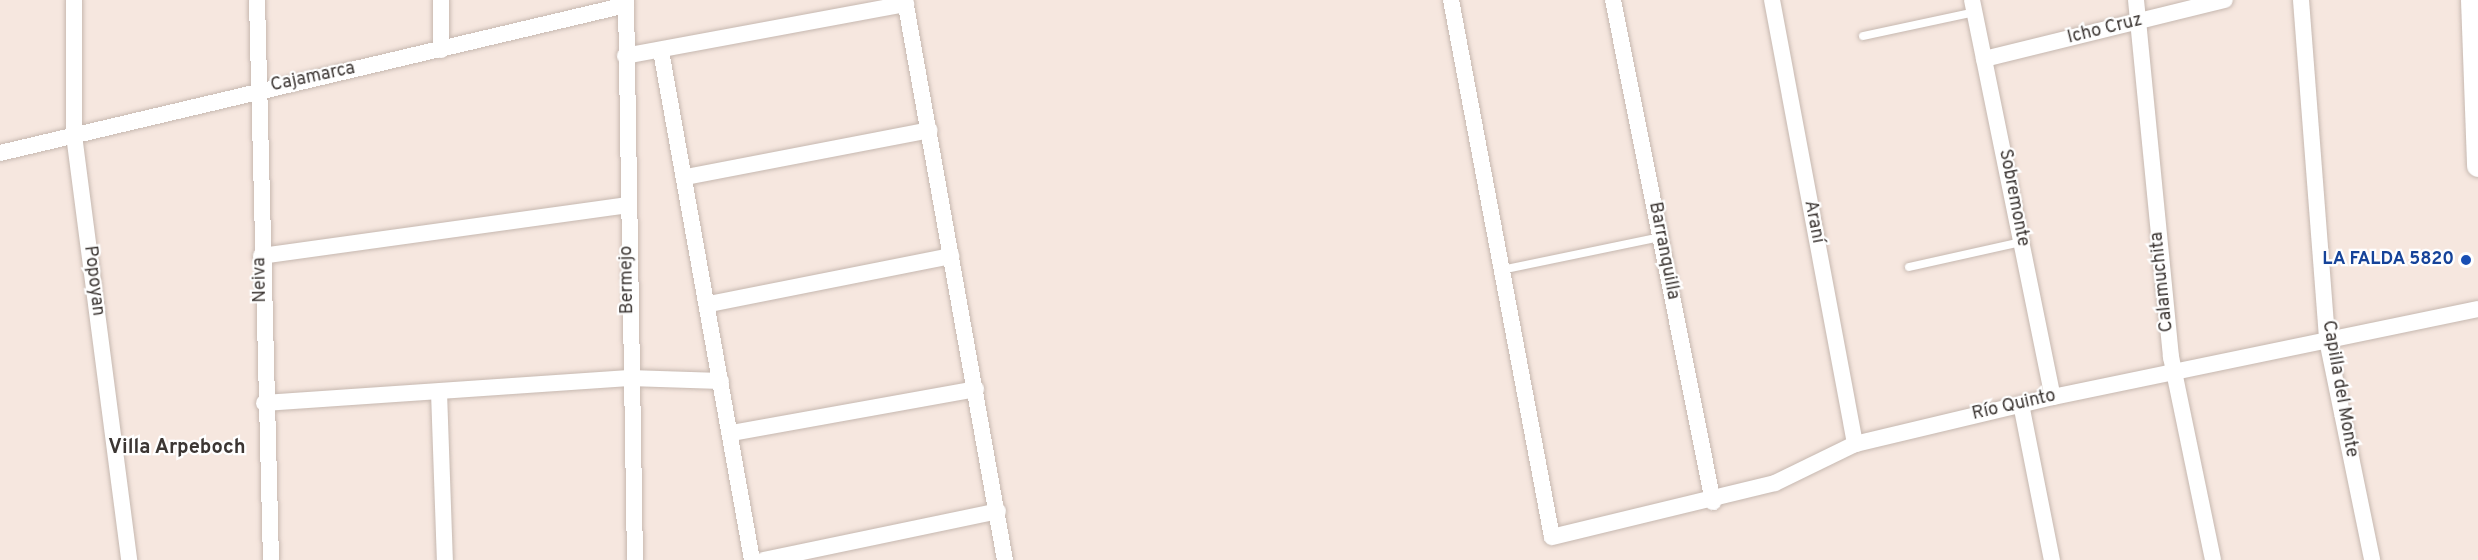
<!DOCTYPE html>
<html>
<head>
<meta charset="utf-8">
<style>
  body { margin:0 }
  #map { position:relative; width:2478px; height:560px; overflow:hidden; background:#f6e7df; font-family:Overpass,sans-serif }
  div>[style] { position:absolute }
  .roads { filter:drop-shadow(0 0 2px #c6b8b0) drop-shadow(0 0 2px #c6b8b0) }
  .service>* { height:8px; margin:-4px; padding:0 4px; transform-origin:4px; border-radius:4px; background:#fff }
  .minor>* { height:16px; margin:-8px; padding:0 8px; transform-origin:8px; border-radius:8px; background:#fff }
  .secondary>* { height:22px; margin:-11px; padding:0 11px; transform-origin:11px; border-radius:11px; background:#fff }
  .dots>* { width:16px; height:16px; translate:-50% -50%; box-sizing:border-box; border:3px solid #fff; border-radius:50% }
  span { translate:-50% -50%; white-space:nowrap; text-align:center; line-height:1.15; -webkit-text-stroke:4.5px #fff; paint-order:stroke }
  .street-label { font-size:18px; color:#3c3633 }
  .transit-label { font-size:18px; color:#164399; font-weight:700 }
  .right { translate:-100% -50%; text-align:right }
  .neighbourhood-label { font-size:20px; color:#3c3633; font-weight:700 }
</style>
</head>
<body>
<div id="map">
  <div class="roads">
    <div class="service">
      <i style="left:1863px;top:36px;width:115px;rotate:-12.1deg"></i>
      <i style="left:1909px;top:267px;width:115px;rotate:-12.6deg"></i>
      <i style="left:1501px;top:270px;width:162px;rotate:-11.7deg"></i>
    </div>
    <div class="minor">
      <i style="left:74px;top:0;width:135px;rotate:90deg"></i>
      <i style="left:74px;top:135px;width:429px;rotate:82.6deg"></i>
      <i style="left:257px;top:0;width:560px;rotate:88.57deg"></i>
      <i style="left:441px;top:0;width:50px;rotate:90deg"></i>
      <i style="left:626px;top:0;width:560px;rotate:89.08deg"></i>
      <i style="left:905px;top:0;width:569px;rotate:79.88deg"></i>
      <i style="left:1451px;top:0;width:546px;rotate:79.35deg"></i>
      <i style="left:1552px;top:537px;width:229px;rotate:-13.6deg"></i>
      <i style="left:1775px;top:483px;width:89px;rotate:-26deg"></i>
      <i style="left:1855px;top:444px;width:204px;rotate:-13.4deg"></i>
      <i style="left:2053px;top:397px;width:434px;rotate:-11.7deg"></i>
      <i style="left:1613px;top:0;width:512px;rotate:78.73deg"></i>
      <i style="left:1772px;top:0;width:452px;rotate:79.4deg"></i>
      <i style="left:1972px;top:0;width:405px;rotate:78.5deg"></i>
      <i style="left:2136px;top:0;width:359px;rotate:84.4deg"></i>
      <i style="left:2171px;top:357px;width:207px;rotate:78.3deg"></i>
      <i style="left:2301px;top:0;width:341px;rotate:85.6deg"></i>
      <i style="left:2327px;top:340px;width:225px;rotate:78.4deg"></i>
      <i style="left:661px;top:51px;width:517px;rotate:79.86deg"></i>
      <i style="left:625px;top:56px;width:286px;rotate:-10.5deg"></i>
      <i style="left:1984px;top:59px;width:248px;rotate:-13.8deg"></i>
      <i style="left:0;top:153px;width:643px;rotate:-13.3deg"></i>
      <i style="left:686px;top:177px;width:248px;rotate:-10.9deg"></i>
      <i style="left:261px;top:256px;width:370px;rotate:-7.9deg"></i>
      <i style="left:709px;top:304px;width:247px;rotate:-11.2deg"></i>
      <i style="left:439px;top:392px;width:168px;rotate:88deg"></i>
      <i style="left:264px;top:403px;width:366px;rotate:-3.9deg"></i>
      <i style="left:629px;top:378px;width:92px;rotate:1.9deg"></i>
      <i style="left:2021px;top:404px;width:159px;rotate:78.8deg"></i>
      <i style="left:732px;top:433px;width:248px;rotate:-10.2deg"></i>
      <i style="left:764px;top:560px;width:239px;rotate:-11.8deg"></i>
    </div>
    <div class="secondary">
      <i style="left:2472px;top:0;width:166px;rotate:87.9deg"></i>
    </div>
  </div>
  <div class="dots">
    <i style="left:2466px;top:260px;background:#1a4fb4"></i>
  </div>
  <div class="street-label">
    <span style="left:2105px;top:30px;rotate:-14deg">Icho Cruz</span>
    <span style="left:313px;top:78px;rotate:-12deg">Cajamarca</span>
    <span style="left:2013px;top:198px;rotate:79deg">Sobremonte</span>
    <span style="left:1813px;top:222px;rotate:79deg">Araní</span>
    <span style="left:1663px;top:251px;rotate:79deg">Barranquilla</span>
    <span style="left:261px;top:280px;rotate:-91deg">Neiva</span>
    <span style="left:628px;top:280px;rotate:-91deg">Bermejo</span>
    <span style="left:93px;top:281px;rotate:83deg">Popoyan</span>
    <span style="left:2163px;top:282px;rotate:-96deg">Calamuchita</span>
    <span style="left:2339px;top:389px;rotate:80deg">Capilla del Monte</span>
    <span style="left:2014px;top:406px;rotate:-13deg">Río Quinto</span>
  </div>
  <div class="transit-label">
    <span class="right" style="left:2454px;top:260px">LA FALDA 5820</span>
  </div>
  <div class="neighbourhood-label">
    <span style="left:177px;top:448px">Villa Arpeboch</span>
  </div>
</div>
</body>
</html>
